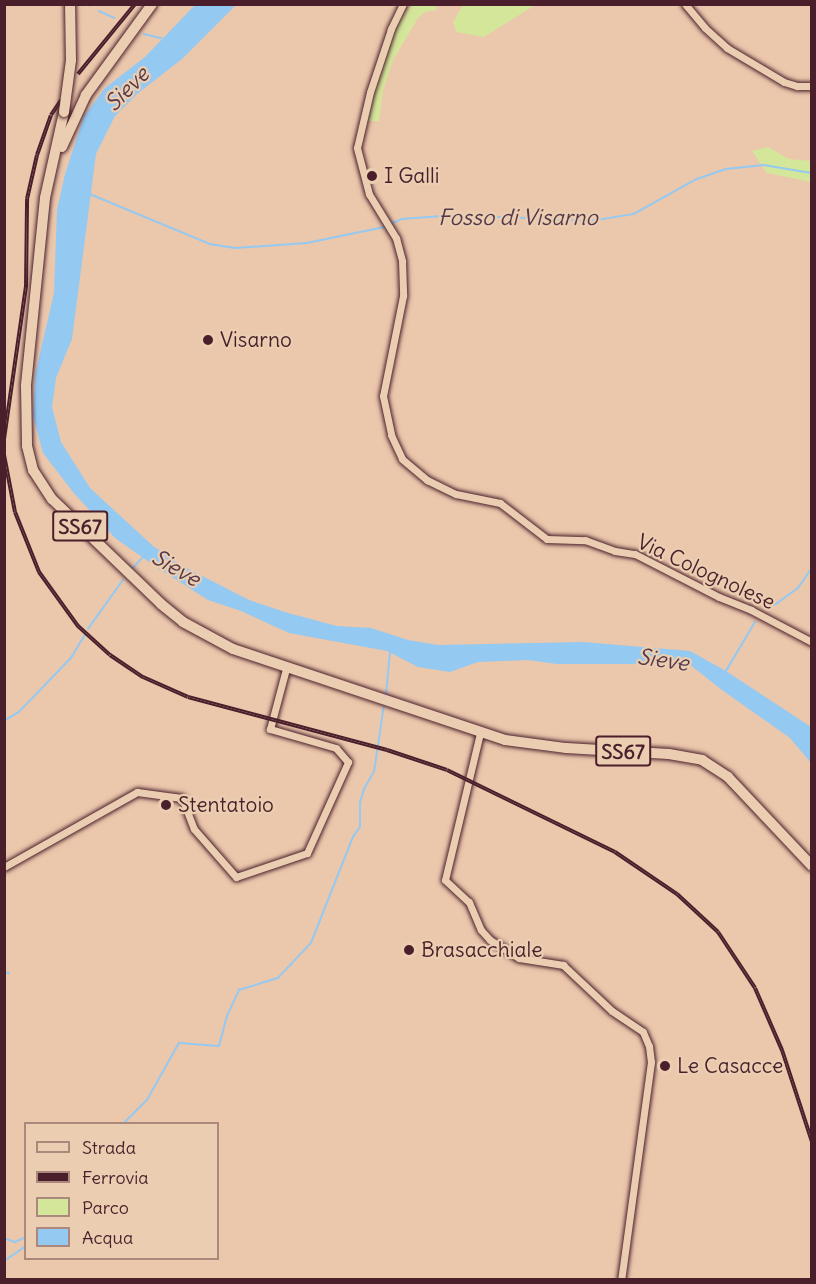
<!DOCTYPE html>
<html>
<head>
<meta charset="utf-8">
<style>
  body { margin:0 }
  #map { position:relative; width:816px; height:1284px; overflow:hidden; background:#ebc7ac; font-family:Delius,sans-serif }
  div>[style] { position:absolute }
  .green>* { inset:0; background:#d4e69a }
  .water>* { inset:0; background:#94c9f2 }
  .stream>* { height:1.5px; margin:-0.75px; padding:0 0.75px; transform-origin:0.75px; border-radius:0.75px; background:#94c9f2 }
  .roads { filter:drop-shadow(0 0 2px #4a1f2b) drop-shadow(0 0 2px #4a1f2b) }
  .street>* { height:7px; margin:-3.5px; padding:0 3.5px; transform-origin:3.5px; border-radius:3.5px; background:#ebceb1 }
  .primary>* { height:10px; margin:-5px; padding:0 5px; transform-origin:5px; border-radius:5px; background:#ebceb1 }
  .rail>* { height:4px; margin-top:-2px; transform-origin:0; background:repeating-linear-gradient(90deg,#ebceb1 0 4.5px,#4a1f2b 0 9px); box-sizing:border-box; border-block:2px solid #4a1f2b }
  .bridges { filter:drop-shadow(0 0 2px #4a1f2b) drop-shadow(0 0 2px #4a1f2b) }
  .primary-bridge>* { height:10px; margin:-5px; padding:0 5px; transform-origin:5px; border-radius:5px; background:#ebceb1 }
  .dots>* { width:16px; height:16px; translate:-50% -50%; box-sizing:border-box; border:3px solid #ebceb1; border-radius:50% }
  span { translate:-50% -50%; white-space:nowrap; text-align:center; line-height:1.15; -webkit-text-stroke:4.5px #ebceb1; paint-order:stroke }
  .shield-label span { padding:2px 4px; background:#ebceb1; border:2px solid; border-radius:4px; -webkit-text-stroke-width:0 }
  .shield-label { font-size:20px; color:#4a1f2b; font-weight:700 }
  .poi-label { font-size:21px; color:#4a1f2b }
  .left { translate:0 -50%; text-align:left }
  .street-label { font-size:21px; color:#4a1f2b }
  .water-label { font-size:22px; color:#553849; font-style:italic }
  .frame { position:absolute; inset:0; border:6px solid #4a1f2b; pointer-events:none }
  .legend { position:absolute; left:24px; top:1122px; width:195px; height:138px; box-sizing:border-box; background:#ebceb1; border:2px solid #ab887b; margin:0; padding:8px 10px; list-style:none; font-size:18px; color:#4a1f2b }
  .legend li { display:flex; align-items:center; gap:12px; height:30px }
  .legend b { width:30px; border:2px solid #ab887b }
</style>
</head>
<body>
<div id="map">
  <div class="green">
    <i style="clip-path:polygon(412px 5px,436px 5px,437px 10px,425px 12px,418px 18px,393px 60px,383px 91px,379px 121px,363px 121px,391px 29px)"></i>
    <i style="clip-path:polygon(463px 5px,463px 4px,535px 5px,484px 37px,456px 32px,453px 22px)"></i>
    <i style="clip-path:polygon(768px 147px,789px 159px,811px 161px,811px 182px,767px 173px,752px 151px)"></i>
  </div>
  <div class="water">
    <i style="clip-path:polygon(195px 5px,236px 5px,182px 59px,137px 94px,115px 116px,96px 154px,72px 339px,56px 378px,52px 407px,61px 442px,90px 488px,153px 546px,181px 565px,249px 600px,288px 613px,337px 626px,371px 628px,408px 640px,438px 645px,583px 642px,690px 651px,726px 671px,811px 727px,811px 763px,790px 738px,722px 690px,689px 664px,557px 664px,528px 660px,478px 662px,450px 672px,418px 667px,387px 651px,289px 633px,241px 611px,208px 600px,155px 566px,115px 538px,73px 492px,43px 453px,33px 416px,35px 375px,54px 293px,57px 210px,65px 174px,84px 116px,105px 88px,145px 57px)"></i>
  </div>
  <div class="stream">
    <i style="left:89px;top:4px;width:2px;rotate:63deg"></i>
    <i style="left:99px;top:11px;width:17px;rotate:24deg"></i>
    <i style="left:144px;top:34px;width:18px;rotate:13deg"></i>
    <i style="left:90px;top:194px;width:130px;rotate:22.6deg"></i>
    <i style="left:210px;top:244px;width:25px;rotate:9deg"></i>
    <i style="left:235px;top:248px;width:72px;rotate:-4deg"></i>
    <i style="left:307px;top:243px;width:80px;rotate:-11.6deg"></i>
    <i style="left:393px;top:223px;width:10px;rotate:-24deg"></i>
    <i style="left:402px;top:219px;width:53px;rotate:-4.3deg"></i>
    <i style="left:455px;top:215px;width:135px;rotate:2.5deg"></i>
    <i style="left:590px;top:221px;width:45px;rotate:-9deg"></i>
    <i style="left:634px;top:214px;width:72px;rotate:-29.1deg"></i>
    <i style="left:697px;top:179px;width:31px;rotate:-19deg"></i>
    <i style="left:726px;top:169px;width:38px;rotate:-6deg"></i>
    <i style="left:764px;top:165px;width:49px;rotate:9.5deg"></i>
    <i style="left:132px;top:569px;width:16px;rotate:-47deg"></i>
    <i style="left:764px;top:608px;width:13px;rotate:-18deg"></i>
    <i style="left:776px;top:604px;width:27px;rotate:-36deg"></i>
    <i style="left:798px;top:588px;width:24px;rotate:-55deg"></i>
    <i style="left:88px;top:629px;width:60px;rotate:-54.5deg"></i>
    <i style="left:726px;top:671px;width:57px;rotate:-59.4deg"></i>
    <i style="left:386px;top:695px;width:43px;rotate:-84.7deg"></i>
    <i style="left:4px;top:721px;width:17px;rotate:-31deg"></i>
    <i style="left:19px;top:712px;width:75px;rotate:-46.1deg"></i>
    <i style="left:71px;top:658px;width:26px;rotate:-59deg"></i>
    <i style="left:4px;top:972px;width:5px;rotate:11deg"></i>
    <i style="left:123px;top:1124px;width:34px;rotate:-45deg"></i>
    <i style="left:147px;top:1100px;width:65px;rotate:-60.7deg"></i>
    <i style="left:179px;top:1043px;width:40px;rotate:4.3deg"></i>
    <i style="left:219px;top:1046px;width:31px;rotate:-75deg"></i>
    <i style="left:227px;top:1016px;width:29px;rotate:-65deg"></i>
    <i style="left:239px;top:990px;width:41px;rotate:-17.1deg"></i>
    <i style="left:278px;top:978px;width:48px;rotate:-46.7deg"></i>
    <i style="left:311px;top:943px;width:114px;rotate:-68.4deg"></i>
    <i style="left:353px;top:837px;width:12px;rotate:-55deg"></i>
    <i style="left:360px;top:827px;width:24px;rotate:-90deg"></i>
    <i style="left:360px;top:803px;width:15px;rotate:-74deg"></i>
    <i style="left:364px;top:789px;width:20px;rotate:-60deg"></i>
    <i style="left:374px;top:772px;width:68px;rotate:-81.5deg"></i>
    <i style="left:4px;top:1238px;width:12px;rotate:20deg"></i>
    <i style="left:15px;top:1242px;width:12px;rotate:-24deg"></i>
    <i style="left:4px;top:1261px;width:27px;rotate:-34deg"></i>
  </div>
  <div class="roads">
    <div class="street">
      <i style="left:403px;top:4px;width:28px;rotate:116deg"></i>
      <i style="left:391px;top:29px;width:66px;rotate:108.4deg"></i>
      <i style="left:370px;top:92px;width:57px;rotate:103.1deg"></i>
      <i style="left:357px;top:148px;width:48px;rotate:75.4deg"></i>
      <i style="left:369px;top:194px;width:52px;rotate:58.5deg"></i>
      <i style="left:396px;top:238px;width:24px;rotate:75deg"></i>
      <i style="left:402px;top:261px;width:35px;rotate:88deg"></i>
      <i style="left:403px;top:296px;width:102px;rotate:101.3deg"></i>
      <i style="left:383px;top:396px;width:40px;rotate:78deg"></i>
      <i style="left:391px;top:435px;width:26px;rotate:65deg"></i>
      <i style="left:402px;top:459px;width:33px;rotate:40deg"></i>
      <i style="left:427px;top:480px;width:32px;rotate:26deg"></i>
      <i style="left:456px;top:494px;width:45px;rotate:11.6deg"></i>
      <i style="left:500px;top:503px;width:59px;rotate:37.5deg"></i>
      <i style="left:547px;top:539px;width:38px;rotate:2deg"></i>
      <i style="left:585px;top:540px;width:32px;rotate:20deg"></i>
      <i style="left:615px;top:551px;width:20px;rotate:9deg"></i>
      <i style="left:635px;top:554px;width:94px;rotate:27.1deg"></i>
      <i style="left:719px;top:597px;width:35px;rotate:22deg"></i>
      <i style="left:751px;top:610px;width:69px;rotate:27.7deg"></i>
      <i style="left:685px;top:4px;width:31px;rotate:50deg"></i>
      <i style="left:705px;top:28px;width:30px;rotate:42deg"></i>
      <i style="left:727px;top:48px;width:66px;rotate:30.8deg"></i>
      <i style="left:784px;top:82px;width:14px;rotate:17deg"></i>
      <i style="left:797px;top:86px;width:15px"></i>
      <i style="left:480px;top:733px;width:151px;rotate:103.4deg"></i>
      <i style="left:445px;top:880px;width:33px;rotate:43deg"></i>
      <i style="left:469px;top:902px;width:30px;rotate:67deg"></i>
      <i style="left:481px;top:930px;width:13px;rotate:48deg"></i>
      <i style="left:490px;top:940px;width:34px;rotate:32deg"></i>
      <i style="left:519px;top:958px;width:45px;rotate:9deg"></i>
      <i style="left:563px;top:965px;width:67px;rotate:43.2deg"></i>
      <i style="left:612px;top:1011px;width:37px;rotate:34deg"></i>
      <i style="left:643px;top:1032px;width:15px;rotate:67deg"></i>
      <i style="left:649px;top:1046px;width:16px;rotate:83deg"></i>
      <i style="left:651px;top:1062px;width:220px;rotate:97.8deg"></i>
      <i style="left:4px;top:867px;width:153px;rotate:-29.4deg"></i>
      <i style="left:137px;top:792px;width:45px;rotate:7.6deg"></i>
      <i style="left:182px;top:798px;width:33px;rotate:69deg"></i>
      <i style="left:194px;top:829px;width:64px;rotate:48.8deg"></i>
      <i style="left:236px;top:877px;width:75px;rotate:-18.7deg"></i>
      <i style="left:307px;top:853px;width:100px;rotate:-65.7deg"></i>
      <i style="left:348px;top:762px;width:18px;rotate:-131deg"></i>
      <i style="left:336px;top:748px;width:69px;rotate:-163.9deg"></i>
      <i style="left:270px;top:729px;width:62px;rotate:-75.1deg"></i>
    </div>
    <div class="primary">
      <i style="left:64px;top:112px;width:88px;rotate:102.5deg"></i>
      <i style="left:45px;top:198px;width:189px;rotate:95.8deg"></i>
      <i style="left:26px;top:386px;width:60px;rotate:89deg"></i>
      <i style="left:27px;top:446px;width:25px;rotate:76deg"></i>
      <i style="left:33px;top:470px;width:35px;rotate:57deg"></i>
      <i style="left:52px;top:499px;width:151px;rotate:43.9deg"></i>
      <i style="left:161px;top:604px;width:28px;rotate:39deg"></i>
      <i style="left:183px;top:622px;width:57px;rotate:28.4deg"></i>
      <i style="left:233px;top:649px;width:287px;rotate:18.5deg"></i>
      <i style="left:505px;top:740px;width:62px;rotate:7.5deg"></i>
      <i style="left:566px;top:748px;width:103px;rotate:3.3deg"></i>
      <i style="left:669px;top:754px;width:34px;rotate:10deg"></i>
      <i style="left:702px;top:760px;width:31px;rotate:33deg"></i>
      <i style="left:728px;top:777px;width:122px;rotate:46.7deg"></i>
      <i style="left:62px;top:147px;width:57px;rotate:-65.2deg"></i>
      <i style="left:86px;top:95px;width:112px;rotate:-54deg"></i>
    </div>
  </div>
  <div class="rail">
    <i style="left:78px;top:74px;width:90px;rotate:-50.8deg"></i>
    <i style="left:4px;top:439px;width:154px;rotate:-81.8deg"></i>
    <i style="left:26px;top:287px;width:88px;rotate:-89.3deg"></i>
    <i style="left:27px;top:199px;width:45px;rotate:-77.2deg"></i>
    <i style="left:37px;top:155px;width:42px;rotate:-70.7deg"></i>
    <i style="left:51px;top:115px;width:18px;rotate:-56deg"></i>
    <i style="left:4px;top:455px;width:58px;rotate:79.1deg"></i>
    <i style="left:15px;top:512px;width:65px;rotate:68.2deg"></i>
    <i style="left:39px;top:572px;width:67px;rotate:54.2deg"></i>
    <i style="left:78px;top:626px;width:43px;rotate:42.2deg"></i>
    <i style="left:110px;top:655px;width:40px;rotate:34deg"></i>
    <i style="left:143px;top:677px;width:49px;rotate:24deg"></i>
    <i style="left:188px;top:697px;width:206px;rotate:14.9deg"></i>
    <i style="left:387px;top:750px;width:63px;rotate:18.4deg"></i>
    <i style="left:447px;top:770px;width:187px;rotate:26deg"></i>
    <i style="left:615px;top:852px;width:75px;rotate:34.1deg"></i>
    <i style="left:677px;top:894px;width:56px;rotate:42.8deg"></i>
    <i style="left:718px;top:932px;width:67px;rotate:56.5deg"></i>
    <i style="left:755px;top:988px;width:68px;rotate:66.5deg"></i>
    <i style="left:782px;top:1050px;width:97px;rotate:71.9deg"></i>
  </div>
  <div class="bridges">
    <div class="primary-bridge">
      <i style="left:64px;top:112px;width:52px;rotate:-82.3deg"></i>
      <i style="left:71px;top:60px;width:56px;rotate:-91deg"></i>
    </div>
  </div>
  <div class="dots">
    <i style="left:372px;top:176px;background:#4a1f2b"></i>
    <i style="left:208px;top:340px;background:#4a1f2b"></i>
    <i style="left:166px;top:805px;background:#4a1f2b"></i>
    <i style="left:409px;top:950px;background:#4a1f2b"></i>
    <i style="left:665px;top:1066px;background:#4a1f2b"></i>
  </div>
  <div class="shield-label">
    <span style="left:80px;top:526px">SS67</span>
    <span style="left:623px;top:751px">SS67</span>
  </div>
  <div class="poi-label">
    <span class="left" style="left:384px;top:176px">I Galli</span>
    <span class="left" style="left:220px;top:340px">Visarno</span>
    <span class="left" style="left:178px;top:805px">Stentatoio</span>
    <span class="left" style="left:421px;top:950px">Brasacchiale</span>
    <span class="left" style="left:677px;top:1066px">Le Casacce</span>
  </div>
  <div class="street-label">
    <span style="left:706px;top:572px;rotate:25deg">Via Colognolese</span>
  </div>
  <div class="water-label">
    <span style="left:127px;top:89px;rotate:-45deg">Sieve</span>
    <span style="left:518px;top:218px">Fosso di Visarno</span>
    <span style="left:176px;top:568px;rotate:30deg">Sieve</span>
    <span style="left:663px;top:660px;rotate:8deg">Sieve</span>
  </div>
  <div class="frame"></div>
  <ul class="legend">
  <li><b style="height:8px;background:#ebceb1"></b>Strada</li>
  <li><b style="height:8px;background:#4a1f2b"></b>Ferrovia</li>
  <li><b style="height:16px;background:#d4e69a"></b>Parco</li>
  <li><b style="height:16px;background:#94c9f2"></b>Acqua</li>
  </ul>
</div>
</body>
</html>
